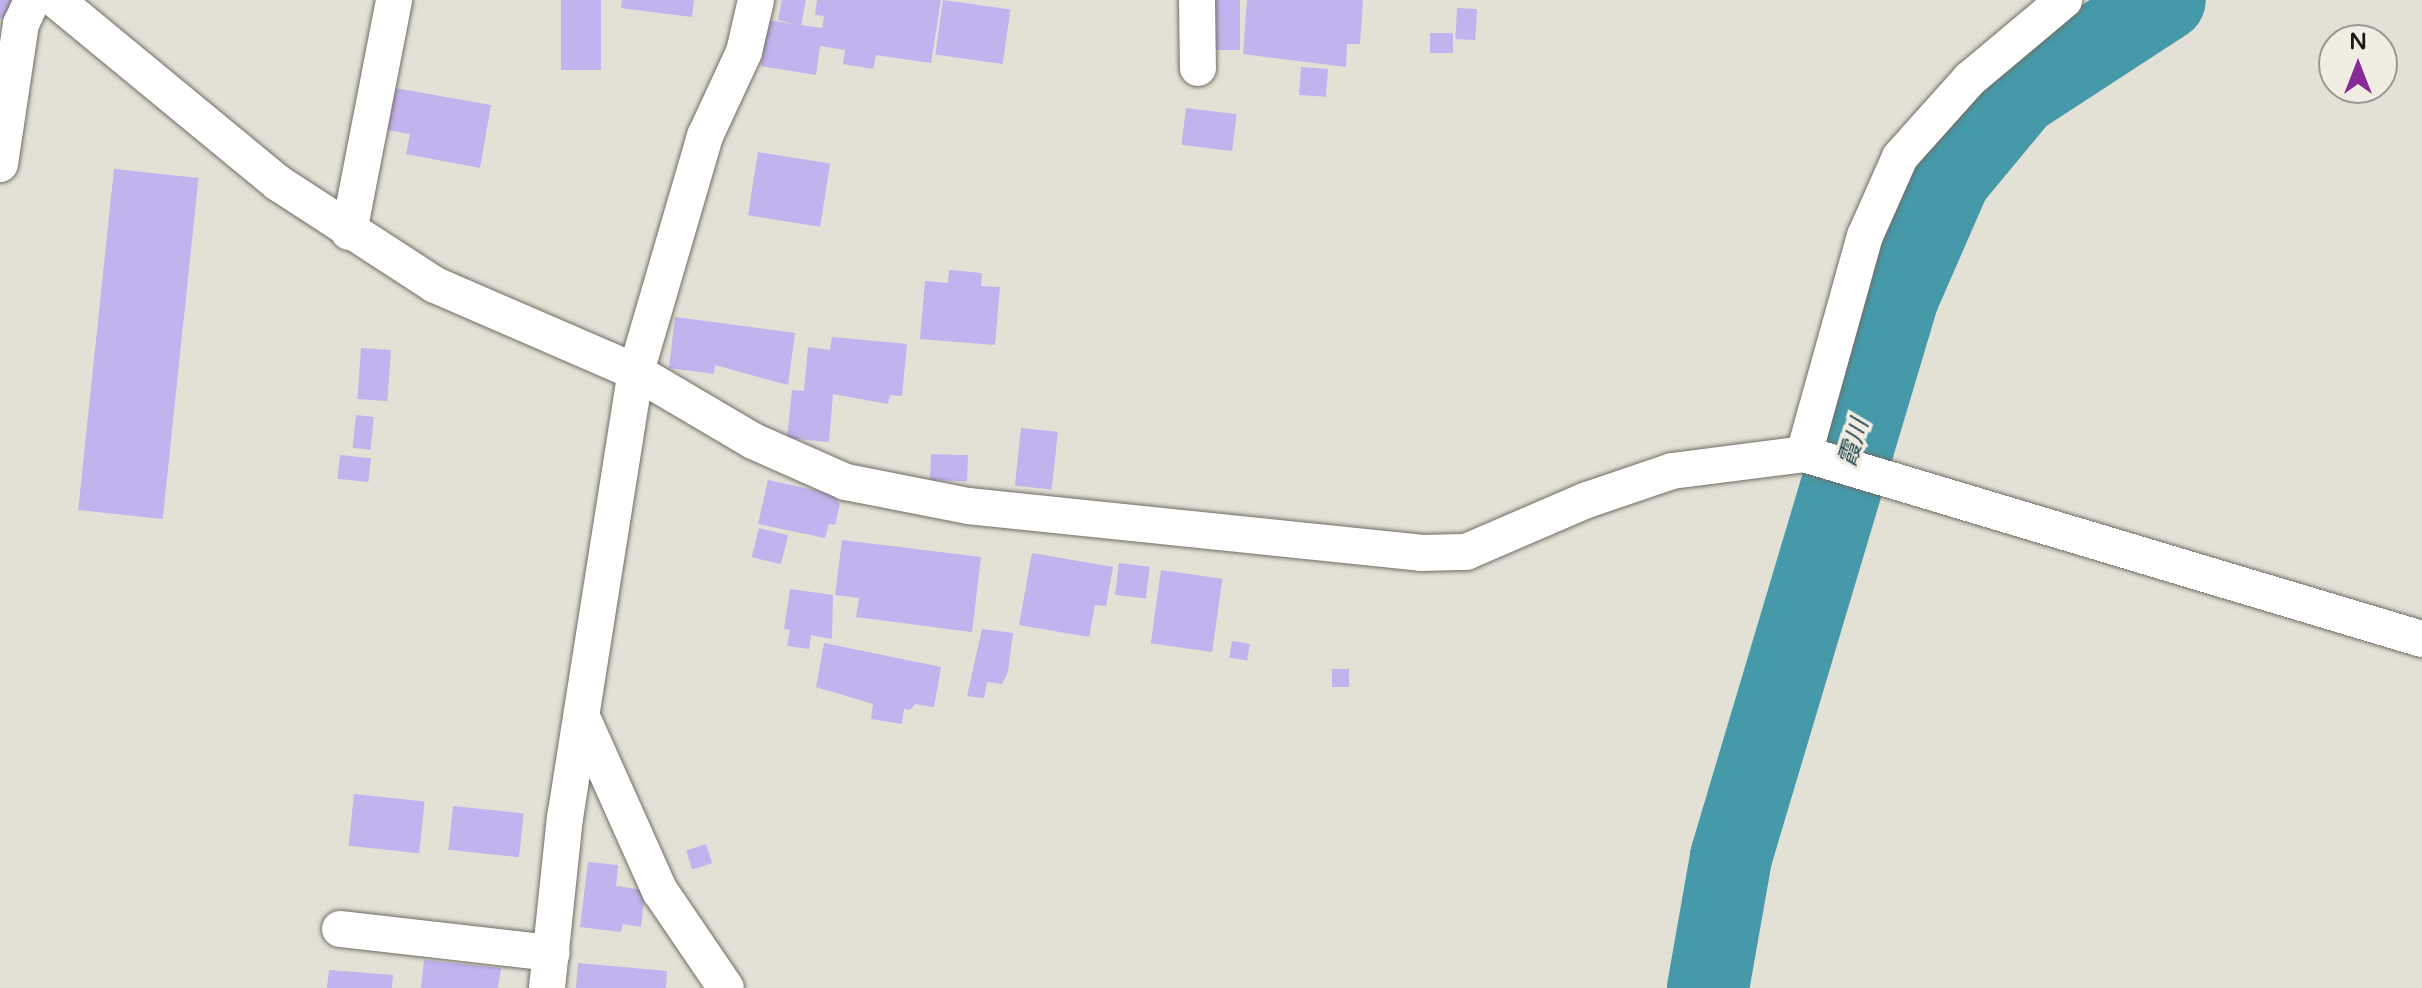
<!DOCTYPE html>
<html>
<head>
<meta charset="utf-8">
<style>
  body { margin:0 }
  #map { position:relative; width:2422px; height:988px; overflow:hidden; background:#e3e0d6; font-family:"Varela Round","Noto Sans JP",sans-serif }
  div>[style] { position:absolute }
  .stream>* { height:14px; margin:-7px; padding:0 7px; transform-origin:7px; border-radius:7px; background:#4599a9 }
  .river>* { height:82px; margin:-41px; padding:0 41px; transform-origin:41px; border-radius:41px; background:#4599a9 }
  .building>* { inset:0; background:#c2b2ed; transform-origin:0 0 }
  .roads { filter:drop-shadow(0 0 2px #706d64) drop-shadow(0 0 2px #706d64) }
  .street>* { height:36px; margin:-18px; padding:0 18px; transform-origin:18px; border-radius:18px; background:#fff }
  span { translate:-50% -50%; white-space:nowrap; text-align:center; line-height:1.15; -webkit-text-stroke:7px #f1ede3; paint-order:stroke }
  .water-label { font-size:24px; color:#1d444b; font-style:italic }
  .north { position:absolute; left:2318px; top:24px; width:80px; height:80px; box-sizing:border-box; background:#f1ede3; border:2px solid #9b9891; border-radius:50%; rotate:0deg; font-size:22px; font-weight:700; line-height:32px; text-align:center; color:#1a1916 }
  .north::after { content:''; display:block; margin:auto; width:28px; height:36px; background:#852a96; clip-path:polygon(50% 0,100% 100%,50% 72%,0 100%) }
</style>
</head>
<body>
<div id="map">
  <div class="stream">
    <i style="left:2163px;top:1px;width:1px;rotate:-45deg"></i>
  </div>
  <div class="river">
    <i style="left:1708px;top:988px;width:133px;rotate:-80deg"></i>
    <i style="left:1731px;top:857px;width:584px;rotate:-73.39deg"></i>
    <i style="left:1898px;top:297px;width:130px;rotate:-66.4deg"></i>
    <i style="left:1950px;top:178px;width:108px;rotate:-50.3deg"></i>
    <i style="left:2019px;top:95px;width:174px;rotate:-33.1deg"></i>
  </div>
  <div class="building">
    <i style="clip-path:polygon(0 0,15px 0,11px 20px,0 18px)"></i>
    <i style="left:561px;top:0;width:40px;height:70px"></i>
    <i style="clip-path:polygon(622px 0,694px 0,692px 17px,621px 8px)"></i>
    <i style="clip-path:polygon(782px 0,806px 0,801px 25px,822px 28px,824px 16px,815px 15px,817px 0,941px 0,931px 63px,876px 55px,873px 69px,843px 64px,845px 50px,820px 46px,816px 75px,761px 66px,768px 20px,793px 24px,778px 20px)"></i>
    <i style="left:943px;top:0;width:68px;height:55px;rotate:8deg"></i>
    <i style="left:1213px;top:0;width:27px;height:50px"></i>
    <i style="clip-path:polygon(1247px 0,1363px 0,1360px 44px,1347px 44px,1346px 67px,1243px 54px)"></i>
    <i style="left:1457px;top:8px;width:20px;height:31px;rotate:3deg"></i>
    <i style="left:1430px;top:33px;width:23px;height:20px"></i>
    <i style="left:1301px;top:67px;width:27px;height:28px;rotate:4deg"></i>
    <i style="clip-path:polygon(395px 88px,491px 105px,480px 168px,406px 154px,410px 134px,387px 130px)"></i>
    <i style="left:1186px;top:108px;width:51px;height:37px;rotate:7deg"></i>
    <i style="left:758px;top:152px;width:73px;height:64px;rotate:9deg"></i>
    <i style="left:114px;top:169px;width:85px;height:343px;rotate:6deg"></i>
    <i style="clip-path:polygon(949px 270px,982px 273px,981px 286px,1000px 287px,995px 345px,920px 339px,925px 281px,948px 283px)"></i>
    <i style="clip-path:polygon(675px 317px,795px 333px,788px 385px,715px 365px,714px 374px,669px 368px)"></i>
    <i style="clip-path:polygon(832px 337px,907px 344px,902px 396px,890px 395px,888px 404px,833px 394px,829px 442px,787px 438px,792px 390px,804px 391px,808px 347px,830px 350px)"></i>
    <i style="left:361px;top:348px;width:30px;height:51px;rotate:4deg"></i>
    <i style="left:356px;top:415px;width:18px;height:33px;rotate:6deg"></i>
    <i style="left:1021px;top:428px;width:37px;height:58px;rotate:6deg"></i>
    <i style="left:931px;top:454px;width:37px;height:26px;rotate:2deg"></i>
    <i style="left:340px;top:455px;width:31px;height:24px;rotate:6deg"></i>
    <i style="clip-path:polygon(768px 480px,832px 494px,840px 504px,835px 525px,829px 524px,825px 538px,758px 524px)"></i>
    <i style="left:759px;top:528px;width:30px;height:30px;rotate:14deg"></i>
    <i style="clip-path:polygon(842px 540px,981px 557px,972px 632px,856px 617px,859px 598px,835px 595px)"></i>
    <i style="clip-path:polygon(1032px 553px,1113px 567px,1106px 606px,1095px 605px,1089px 637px,1019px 625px)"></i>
    <i style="left:1119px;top:563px;width:31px;height:32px;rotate:7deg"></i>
    <i style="left:1161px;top:570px;width:62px;height:74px;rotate:8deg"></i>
    <i style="clip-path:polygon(790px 589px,833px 595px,832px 639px,811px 635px,809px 649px,787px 646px,790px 630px,784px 629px)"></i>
    <i style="clip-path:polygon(982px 629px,1013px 633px,1008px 672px,1002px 684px,987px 682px,984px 698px,967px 696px)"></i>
    <i style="left:1232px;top:641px;width:18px;height:17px;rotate:9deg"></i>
    <i style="clip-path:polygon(824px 643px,941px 667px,934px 707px,915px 704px,910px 710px,904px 709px,902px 724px,871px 719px,873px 704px,816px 687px)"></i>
    <i style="left:1332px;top:669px;width:17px;height:18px"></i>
    <i style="left:354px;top:794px;width:71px;height:52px;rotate:6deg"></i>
    <i style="left:453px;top:806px;width:71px;height:44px;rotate:6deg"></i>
    <i style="left:706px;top:844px;width:20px;height:21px;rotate:72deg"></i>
    <i style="clip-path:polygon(588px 862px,618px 865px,616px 886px,645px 890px,641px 927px,623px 924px,621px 932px,580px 927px)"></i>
    <i style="clip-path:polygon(424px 960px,501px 968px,498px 988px,421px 988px)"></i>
    <i style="clip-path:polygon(578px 963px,667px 971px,666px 988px,576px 988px)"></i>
    <i style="clip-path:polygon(329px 970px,393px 975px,392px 988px,327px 988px)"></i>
  </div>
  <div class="roads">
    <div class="street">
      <i style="left:56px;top:0;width:288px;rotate:39.5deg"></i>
      <i style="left:278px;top:183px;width:187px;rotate:33deg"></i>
      <i style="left:435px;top:285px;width:219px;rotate:23.4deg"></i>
      <i style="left:636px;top:372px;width:136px;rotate:30.5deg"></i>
      <i style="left:753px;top:441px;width:102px;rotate:23.8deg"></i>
      <i style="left:846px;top:482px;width:124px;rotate:11.1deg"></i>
      <i style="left:968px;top:506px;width:455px;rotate:5.9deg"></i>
      <i style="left:1421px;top:553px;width:45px;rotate:-1.3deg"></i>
      <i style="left:1466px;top:552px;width:132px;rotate:-23.3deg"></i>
      <i style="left:1587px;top:500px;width:90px;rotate:-18.8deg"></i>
      <i style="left:1672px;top:471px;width:133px;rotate:-7.3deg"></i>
      <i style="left:1804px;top:454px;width:645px;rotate:16.67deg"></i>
      <i style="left:1197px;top:0;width:68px;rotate:89.2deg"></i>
      <i style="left:0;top:164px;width:142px;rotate:-81.5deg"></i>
      <i style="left:21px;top:24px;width:26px;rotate:-65deg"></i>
      <i style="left:349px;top:232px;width:236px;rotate:-79deg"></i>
      <i style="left:1804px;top:454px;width:226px;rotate:-74.4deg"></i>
      <i style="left:1865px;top:236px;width:86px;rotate:-66.1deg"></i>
      <i style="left:1900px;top:157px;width:105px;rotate:-48.1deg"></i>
      <i style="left:1970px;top:79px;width:123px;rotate:-40deg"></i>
      <i style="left:582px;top:717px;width:191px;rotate:65.9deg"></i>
      <i style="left:660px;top:891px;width:117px;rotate:55.8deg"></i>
      <i style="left:340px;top:929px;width:213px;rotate:6.5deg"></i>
      <i style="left:547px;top:988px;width:171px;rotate:-84deg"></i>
      <i style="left:565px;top:818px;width:452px;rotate:-81deg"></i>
      <i style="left:636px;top:372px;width:246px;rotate:-73.7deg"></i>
      <i style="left:705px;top:136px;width:93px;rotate:-65.1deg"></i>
      <i style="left:744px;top:52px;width:53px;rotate:-77deg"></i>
    </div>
  </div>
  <div class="water-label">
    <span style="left:1854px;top:443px;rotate:-73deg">霞川</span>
  </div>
  <div class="north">N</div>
</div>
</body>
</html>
